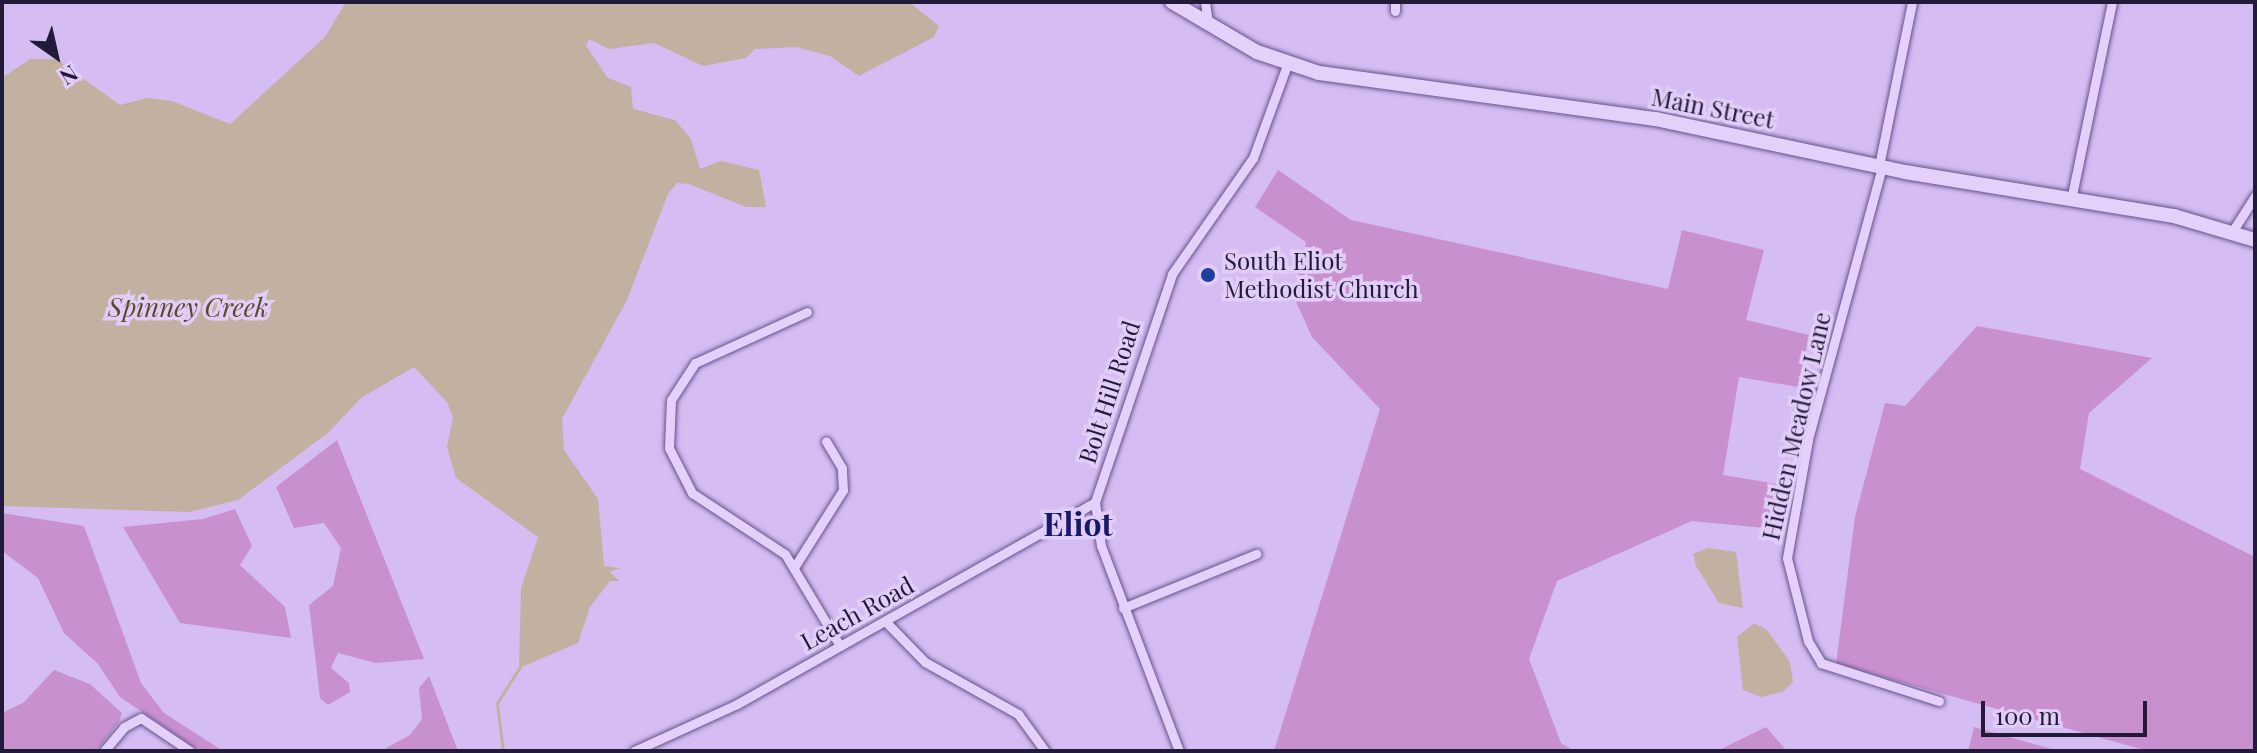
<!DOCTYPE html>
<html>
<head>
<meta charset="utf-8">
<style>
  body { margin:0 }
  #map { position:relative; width:2257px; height:753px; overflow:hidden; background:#d5bcf2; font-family:"Playfair Display",serif }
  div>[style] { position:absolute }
  .green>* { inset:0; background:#c990d0 }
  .water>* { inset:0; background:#c2b1a1 }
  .stream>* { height:3px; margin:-1.5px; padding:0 1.5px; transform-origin:1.5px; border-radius:1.5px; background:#c2b1a1 }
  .roads { filter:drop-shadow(0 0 2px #64548b) drop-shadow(0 0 2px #64548b) }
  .street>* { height:9px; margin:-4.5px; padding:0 4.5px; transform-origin:4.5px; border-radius:4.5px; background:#e5d0fc }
  .secondary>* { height:14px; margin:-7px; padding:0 7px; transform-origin:7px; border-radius:7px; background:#e5d0fc }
  .dots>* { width:22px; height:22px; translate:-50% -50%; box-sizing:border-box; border:4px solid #e1cdf8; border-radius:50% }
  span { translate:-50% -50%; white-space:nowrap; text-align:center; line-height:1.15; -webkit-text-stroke:7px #e1cdf8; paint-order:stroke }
  .street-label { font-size:24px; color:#221a39 }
  .poi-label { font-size:24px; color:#221a39 }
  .left { translate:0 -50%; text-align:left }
  .water-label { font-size:26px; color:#5a4b28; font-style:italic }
  .district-label { font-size:32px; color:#161869; font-weight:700 }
  .frame { position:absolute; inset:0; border:4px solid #221a39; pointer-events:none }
  .north { position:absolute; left:16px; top:16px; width:80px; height:80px; -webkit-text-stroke:6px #e1cdf8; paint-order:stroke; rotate:146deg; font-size:22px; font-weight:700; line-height:32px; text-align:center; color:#221a39 }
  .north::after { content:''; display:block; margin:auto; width:28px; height:36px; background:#221a39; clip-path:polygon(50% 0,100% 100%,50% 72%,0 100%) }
  .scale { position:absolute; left:1981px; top:701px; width:166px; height:36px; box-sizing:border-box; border:4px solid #221a39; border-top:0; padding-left:10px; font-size:24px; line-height:28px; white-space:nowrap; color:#221a39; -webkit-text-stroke:6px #e1cdf8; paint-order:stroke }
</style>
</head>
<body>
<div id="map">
  <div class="green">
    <i style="clip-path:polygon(1278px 170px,1351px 220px,1668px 289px,1682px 230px,1764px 250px,1746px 320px,1809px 335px,1798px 387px,1739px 377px,1723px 475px,1783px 485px,1774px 529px,1692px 521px,1557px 581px,1529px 659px,1561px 743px,1574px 751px,1274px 751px,1380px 409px,1312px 337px,1293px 295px,1306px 242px,1255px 207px)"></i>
    <i style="clip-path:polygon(1977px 326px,2152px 358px,2089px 413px,2080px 469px,2255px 557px,2255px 751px,2148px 751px,1836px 664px,1855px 517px,1885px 403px,1905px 406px)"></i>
    <i style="clip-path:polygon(337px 440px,424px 659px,376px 663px,338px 653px,331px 668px,349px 683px,350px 692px,328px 705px,320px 698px,309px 605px,333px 586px,341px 548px,324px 523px,294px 528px,276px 487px)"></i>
    <i style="clip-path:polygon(235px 509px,252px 546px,240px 565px,285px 607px,291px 638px,180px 623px,123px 527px,203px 519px)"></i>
    <i style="clip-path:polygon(2px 513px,84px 526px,141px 683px,164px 713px,223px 751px,200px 751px,120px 697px,98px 664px,64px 633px,38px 578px,2px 551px)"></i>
    <i style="clip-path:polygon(54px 670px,90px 684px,122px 713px,119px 722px,96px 751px,2px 751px,2px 713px,23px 703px)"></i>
    <i style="clip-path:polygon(429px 676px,458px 751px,381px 751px,410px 735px,422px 719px,419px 688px)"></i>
    <i style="clip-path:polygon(1766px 727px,1787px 751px,1717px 751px)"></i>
    <i style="clip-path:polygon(1974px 727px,2059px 751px,1968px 751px)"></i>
  </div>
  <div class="water">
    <i style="clip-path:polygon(346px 2px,909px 2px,939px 26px,934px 37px,859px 76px,830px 56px,796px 47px,755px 49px,746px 58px,703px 66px,654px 43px,609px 49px,589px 39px,586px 46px,608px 78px,631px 87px,633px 109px,675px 120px,691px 139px,700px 169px,721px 161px,759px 170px,766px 207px,746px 207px,689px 184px,677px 183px,668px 194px,627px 300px,562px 419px,564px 450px,598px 499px,604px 566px,620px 568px,610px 572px,620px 581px,610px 581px,590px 607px,578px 643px,519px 668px,521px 588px,538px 537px,456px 478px,447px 447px,453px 418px,447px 402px,414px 367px,361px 398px,329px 432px,238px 500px,189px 512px,2px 506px,2px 78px,30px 59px,56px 59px,120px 105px,147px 98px,172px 101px,230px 124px,325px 37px)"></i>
    <i style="clip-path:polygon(1708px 548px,1736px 552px,1743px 608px,1719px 603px,1696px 566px,1693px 554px)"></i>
    <i style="clip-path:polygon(1754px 623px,1767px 630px,1790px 662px,1793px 682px,1782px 692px,1761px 697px,1743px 690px,1737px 637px)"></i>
  </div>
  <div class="stream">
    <i style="left:503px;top:751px;width:48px;rotate:-97.1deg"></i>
    <i style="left:497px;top:703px;width:43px;rotate:-57.4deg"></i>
  </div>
  <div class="roads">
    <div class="street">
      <i style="left:1205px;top:2px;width:22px;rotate:82deg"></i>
      <i style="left:1395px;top:11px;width:9px;rotate:-90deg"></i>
      <i style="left:1879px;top:166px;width:167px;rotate:-78.6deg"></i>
      <i style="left:1882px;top:167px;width:283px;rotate:105.2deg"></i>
      <i style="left:1808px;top:440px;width:120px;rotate:100.1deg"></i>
      <i style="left:1787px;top:558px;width:86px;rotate:75.8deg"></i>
      <i style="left:1808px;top:641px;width:26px;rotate:59deg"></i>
      <i style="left:1821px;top:663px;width:124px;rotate:17.9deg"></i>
      <i style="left:2071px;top:200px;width:202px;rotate:-78.3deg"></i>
      <i style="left:2232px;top:232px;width:43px;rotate:-57.4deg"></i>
      <i style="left:807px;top:312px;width:123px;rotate:155.5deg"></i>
      <i style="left:695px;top:363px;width:44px;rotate:123deg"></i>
      <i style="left:671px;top:400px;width:48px;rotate:92.4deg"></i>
      <i style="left:669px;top:448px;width:51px;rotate:62.9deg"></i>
      <i style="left:692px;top:493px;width:111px;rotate:33.3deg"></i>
      <i style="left:785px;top:554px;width:107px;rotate:59.1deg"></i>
      <i style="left:795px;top:566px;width:90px;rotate:-57.7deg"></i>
      <i style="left:843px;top:490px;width:22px;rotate:-93deg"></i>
      <i style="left:842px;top:468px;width:31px;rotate:-121deg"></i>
      <i style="left:1123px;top:608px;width:144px;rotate:-22.1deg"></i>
      <i style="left:885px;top:621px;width:57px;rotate:45.7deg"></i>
      <i style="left:925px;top:662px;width:107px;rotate:29.2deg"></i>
      <i style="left:1018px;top:714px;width:46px;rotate:53.9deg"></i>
      <i style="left:104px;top:751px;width:31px;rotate:-50deg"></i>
      <i style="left:124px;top:727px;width:19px;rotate:-28deg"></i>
      <i style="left:141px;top:718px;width:59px;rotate:34deg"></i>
      <i style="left:634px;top:751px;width:113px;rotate:-24.5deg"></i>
      <i style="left:737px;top:704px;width:411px;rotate:-29.4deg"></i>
      <i style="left:1179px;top:751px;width:219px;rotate:-110.8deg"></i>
      <i style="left:1101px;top:546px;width:44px;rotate:-97.8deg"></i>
      <i style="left:1095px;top:502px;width:241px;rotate:-71.3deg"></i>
      <i style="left:1172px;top:274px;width:141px;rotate:-55.1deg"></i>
      <i style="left:1253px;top:158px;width:99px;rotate:-69.9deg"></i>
    </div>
    <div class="secondary">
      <i style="left:1172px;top:2px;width:99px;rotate:30.5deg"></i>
      <i style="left:1257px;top:52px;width:65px;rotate:18.7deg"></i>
      <i style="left:1319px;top:73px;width:340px;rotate:7.8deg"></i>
      <i style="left:1656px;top:119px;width:255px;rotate:12deg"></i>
      <i style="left:1905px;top:172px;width:273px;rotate:9.3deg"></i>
      <i style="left:2174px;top:216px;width:84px;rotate:16.5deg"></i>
    </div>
  </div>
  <div class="dots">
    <i style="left:1208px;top:275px;background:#1f3e9f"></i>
  </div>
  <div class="street-label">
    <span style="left:1713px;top:108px;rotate:11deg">Main Street</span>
    <span style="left:1109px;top:392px;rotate:-72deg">Bolt Hill Road</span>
    <span style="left:1796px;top:426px;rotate:-77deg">Hidden Meadow Lane</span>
    <span style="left:857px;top:613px;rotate:-29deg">Leach Road</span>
  </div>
  <div class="poi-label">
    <span class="left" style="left:1224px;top:275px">South Eliot<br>Methodist Church</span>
  </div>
  <div class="water-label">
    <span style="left:188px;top:307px">Spinney Creek</span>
  </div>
  <div class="district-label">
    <span style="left:1078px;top:523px">Eliot</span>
  </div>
  <div class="frame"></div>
  <div class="north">N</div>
  <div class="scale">100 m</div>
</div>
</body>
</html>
